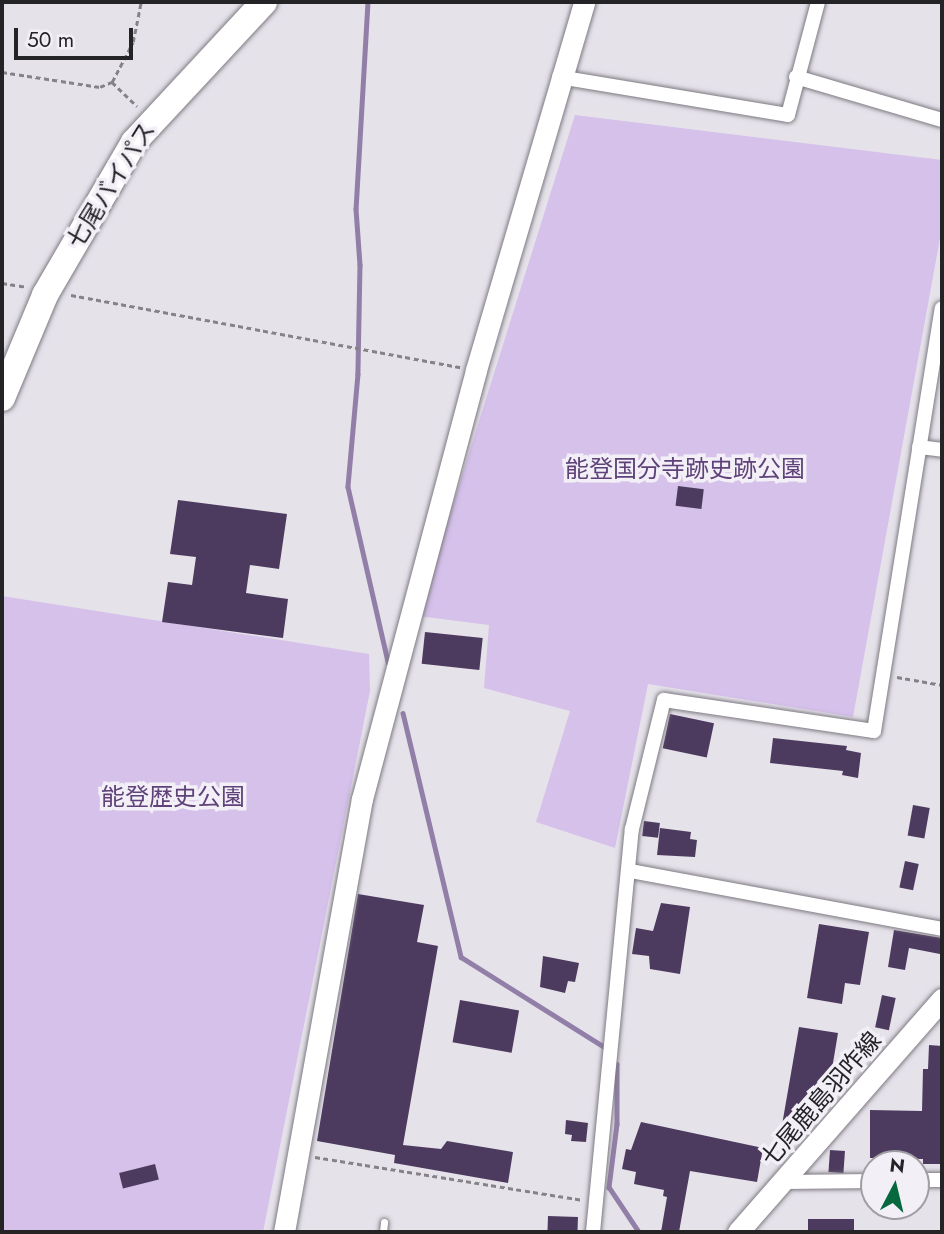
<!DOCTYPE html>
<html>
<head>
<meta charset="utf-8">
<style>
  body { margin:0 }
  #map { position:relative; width:944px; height:1234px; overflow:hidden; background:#e6e2ea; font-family:Jost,"Noto Sans JP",sans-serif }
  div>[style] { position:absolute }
  .green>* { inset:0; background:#d5c1ea }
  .stream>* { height:4.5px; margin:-2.25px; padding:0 2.25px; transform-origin:2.25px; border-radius:2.25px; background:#927fa7 }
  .building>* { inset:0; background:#4d3b5f; transform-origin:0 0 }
  .path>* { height:2.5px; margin-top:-1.25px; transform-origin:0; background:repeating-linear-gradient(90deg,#858288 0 5px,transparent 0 8.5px) }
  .roads { filter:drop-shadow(0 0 2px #7d7a82) drop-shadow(0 0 2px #7d7a82) }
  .lane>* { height:7px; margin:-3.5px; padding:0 3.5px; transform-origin:3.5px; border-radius:3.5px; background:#fff }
  .street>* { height:14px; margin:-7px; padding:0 7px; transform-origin:7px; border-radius:7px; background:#fff }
  .secondary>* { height:21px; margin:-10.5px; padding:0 10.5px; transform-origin:10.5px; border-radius:10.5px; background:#fff }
  .highway>* { height:26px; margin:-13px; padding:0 13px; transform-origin:13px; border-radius:13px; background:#fff }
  span { translate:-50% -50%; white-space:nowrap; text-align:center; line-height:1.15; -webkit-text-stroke:7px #f3eff7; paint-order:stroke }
  .street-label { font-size:24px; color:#242326 }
  .park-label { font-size:24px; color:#5e4279 }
  .frame { position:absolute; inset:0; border:4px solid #242326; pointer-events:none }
  .north { position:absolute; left:860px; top:1150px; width:70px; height:70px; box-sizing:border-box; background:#f3eff7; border:2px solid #a09da3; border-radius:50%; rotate:7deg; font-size:19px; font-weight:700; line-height:28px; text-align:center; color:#242326 }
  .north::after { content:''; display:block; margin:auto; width:24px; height:32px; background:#06693e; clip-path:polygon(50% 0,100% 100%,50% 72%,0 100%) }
  .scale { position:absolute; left:14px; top:28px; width:119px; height:32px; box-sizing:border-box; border:4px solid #242326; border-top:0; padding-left:9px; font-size:21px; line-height:24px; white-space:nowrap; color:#242326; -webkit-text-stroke:5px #f3eff7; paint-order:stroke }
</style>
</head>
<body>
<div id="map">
  <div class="green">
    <i style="clip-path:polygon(575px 115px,942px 160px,942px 227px,853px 717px,648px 684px,615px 848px,536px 822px,570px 711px,484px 688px,489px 625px,418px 616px)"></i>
    <i style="clip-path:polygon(2px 596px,369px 654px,370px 691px,263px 1232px,2px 1232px)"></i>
  </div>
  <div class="stream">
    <i style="left:368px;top:2px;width:207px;rotate:93.3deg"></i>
    <i style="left:356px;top:209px;width:56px;rotate:85.9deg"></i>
    <i style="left:360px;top:265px;width:109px;rotate:91.1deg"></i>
    <i style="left:358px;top:374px;width:113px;rotate:95.1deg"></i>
    <i style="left:348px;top:487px;width:180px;rotate:77.1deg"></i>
    <i style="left:403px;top:713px;width:251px;rotate:76.6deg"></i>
    <i style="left:461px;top:957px;width:171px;rotate:32.1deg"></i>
    <i style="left:617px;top:1064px;width:60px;rotate:90deg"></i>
    <i style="left:617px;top:1124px;width:64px;rotate:97.2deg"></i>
    <i style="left:609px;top:1187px;width:54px;rotate:56.3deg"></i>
  </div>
  <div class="building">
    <i style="left:678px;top:486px;width:26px;height:20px;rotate:7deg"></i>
    <i style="clip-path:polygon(178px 500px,287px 514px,279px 569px,250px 565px,246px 593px,288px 599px,283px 638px,162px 622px,168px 582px,192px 585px,196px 557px,170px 554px)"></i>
    <i style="left:425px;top:632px;width:58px;height:32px;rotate:6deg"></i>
    <i style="left:670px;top:714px;width:45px;height:35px;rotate:12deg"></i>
    <i style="clip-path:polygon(773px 738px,847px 746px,846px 750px,861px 753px,858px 778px,842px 775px,843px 771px,770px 763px)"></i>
    <i style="left:913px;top:805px;width:17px;height:31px;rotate:10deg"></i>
    <i style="left:644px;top:821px;width:16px;height:15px;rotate:7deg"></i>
    <i style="clip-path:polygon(660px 828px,691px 832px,690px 839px,697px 840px,695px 857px,657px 855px)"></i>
    <i style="left:905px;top:861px;width:14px;height:27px;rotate:12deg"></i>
    <i style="clip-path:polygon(358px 894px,424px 905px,417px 942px,438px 946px,403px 1145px,441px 1149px,447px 1141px,513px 1152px,508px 1183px,394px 1163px,395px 1155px,317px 1141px)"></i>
    <i style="clip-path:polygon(661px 903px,690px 907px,680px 974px,650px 969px,649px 956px,632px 954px,636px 928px,653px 931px)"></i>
    <i style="clip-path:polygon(819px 924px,869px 932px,860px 985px,845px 983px,842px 1004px,807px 998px)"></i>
    <i style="clip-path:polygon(894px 930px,942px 938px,940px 954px,909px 948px,905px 970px,888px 967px)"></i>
    <i style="clip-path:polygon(543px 956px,579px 963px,575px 982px,568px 981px,565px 993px,540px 987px)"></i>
    <i style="left:882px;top:995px;width:14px;height:33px;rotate:12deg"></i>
    <i style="left:460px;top:1000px;width:60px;height:43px;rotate:10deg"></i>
    <i style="clip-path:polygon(799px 1027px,838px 1033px,832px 1069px,842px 1070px,839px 1089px,828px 1088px,825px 1107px,803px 1106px,799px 1128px,782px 1125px)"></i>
    <i style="clip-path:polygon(929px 1045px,942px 1046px,942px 1164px,923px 1164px,923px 1159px,870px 1158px,870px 1110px,922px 1111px,923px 1069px,928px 1069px)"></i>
    <i style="clip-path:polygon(566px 1120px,588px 1123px,586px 1142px,571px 1141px,572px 1135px,565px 1134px)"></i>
    <i style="clip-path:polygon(641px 1122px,763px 1148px,757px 1182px,690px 1171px,679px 1232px,661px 1232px,667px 1197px,663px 1196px,664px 1190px,634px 1184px,636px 1172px,622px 1169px,626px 1149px,631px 1150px)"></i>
    <i style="left:830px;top:1150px;width:15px;height:22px;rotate:4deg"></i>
    <i style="left:155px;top:1164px;width:16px;height:37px;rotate:76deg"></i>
    <i style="left:548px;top:1216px;width:30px;height:16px;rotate:2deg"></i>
    <i style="left:808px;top:1219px;width:46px;height:13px"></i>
  </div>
  <div class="path">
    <i style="left:2px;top:72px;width:99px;rotate:8.7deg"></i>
    <i style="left:100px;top:87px;width:13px;rotate:-23deg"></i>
    <i style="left:112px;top:82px;width:45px;rotate:-62.3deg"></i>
    <i style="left:133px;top:42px;width:41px;rotate:-78.7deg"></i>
    <i style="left:112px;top:82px;width:35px;rotate:44deg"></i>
    <i style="left:2px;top:283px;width:24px;rotate:9deg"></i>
    <i style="left:71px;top:295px;width:396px;rotate:10.5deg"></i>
    <i style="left:897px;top:677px;width:46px;rotate:10.1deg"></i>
    <i style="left:315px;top:1157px;width:270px;rotate:9.1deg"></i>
  </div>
  <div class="roads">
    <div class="lane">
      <i style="left:383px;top:1232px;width:10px;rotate:-84deg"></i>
    </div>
    <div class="street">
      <i style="left:559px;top:77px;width:232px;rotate:9.4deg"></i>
      <i style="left:788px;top:115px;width:117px;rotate:-75.1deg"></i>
      <i style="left:796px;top:77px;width:152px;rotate:16.4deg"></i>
      <i style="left:919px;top:447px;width:23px;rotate:7deg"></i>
      <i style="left:630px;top:871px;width:317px;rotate:10.5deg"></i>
      <i style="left:916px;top:1180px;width:26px"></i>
      <i style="left:784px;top:1182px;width:90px;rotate:-0.6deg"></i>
      <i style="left:593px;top:1232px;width:405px;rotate:-84.5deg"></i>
      <i style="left:632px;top:829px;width:133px;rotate:-76.1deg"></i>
      <i style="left:664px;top:700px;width:212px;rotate:8.4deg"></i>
      <i style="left:874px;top:731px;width:428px;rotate:-80.9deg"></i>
    </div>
    <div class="secondary">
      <i style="left:284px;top:1232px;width:440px;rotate:-79.8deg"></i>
      <i style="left:362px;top:799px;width:444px;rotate:-75.1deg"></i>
      <i style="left:476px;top:370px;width:384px;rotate:-73.6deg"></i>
      <i style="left:738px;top:1232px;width:310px;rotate:-48.8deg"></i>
    </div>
    <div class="highway">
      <i style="left:2px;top:398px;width:112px;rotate:-67.3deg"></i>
      <i style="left:45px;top:295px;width:177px;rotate:-59.8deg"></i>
      <i style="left:134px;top:142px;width:191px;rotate:-47.1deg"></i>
    </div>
  </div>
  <div class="street-label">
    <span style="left:111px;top:185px;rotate:-58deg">七尾バイパス</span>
    <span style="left:821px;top:1099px;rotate:-49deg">七尾鹿島羽咋線</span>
  </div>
  <div class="park-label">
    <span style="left:685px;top:469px">能登国分寺跡史跡公園</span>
    <span style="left:173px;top:797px">能登歴史公園</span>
  </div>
  <div class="frame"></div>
  <div class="north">N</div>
  <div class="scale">50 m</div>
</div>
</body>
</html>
